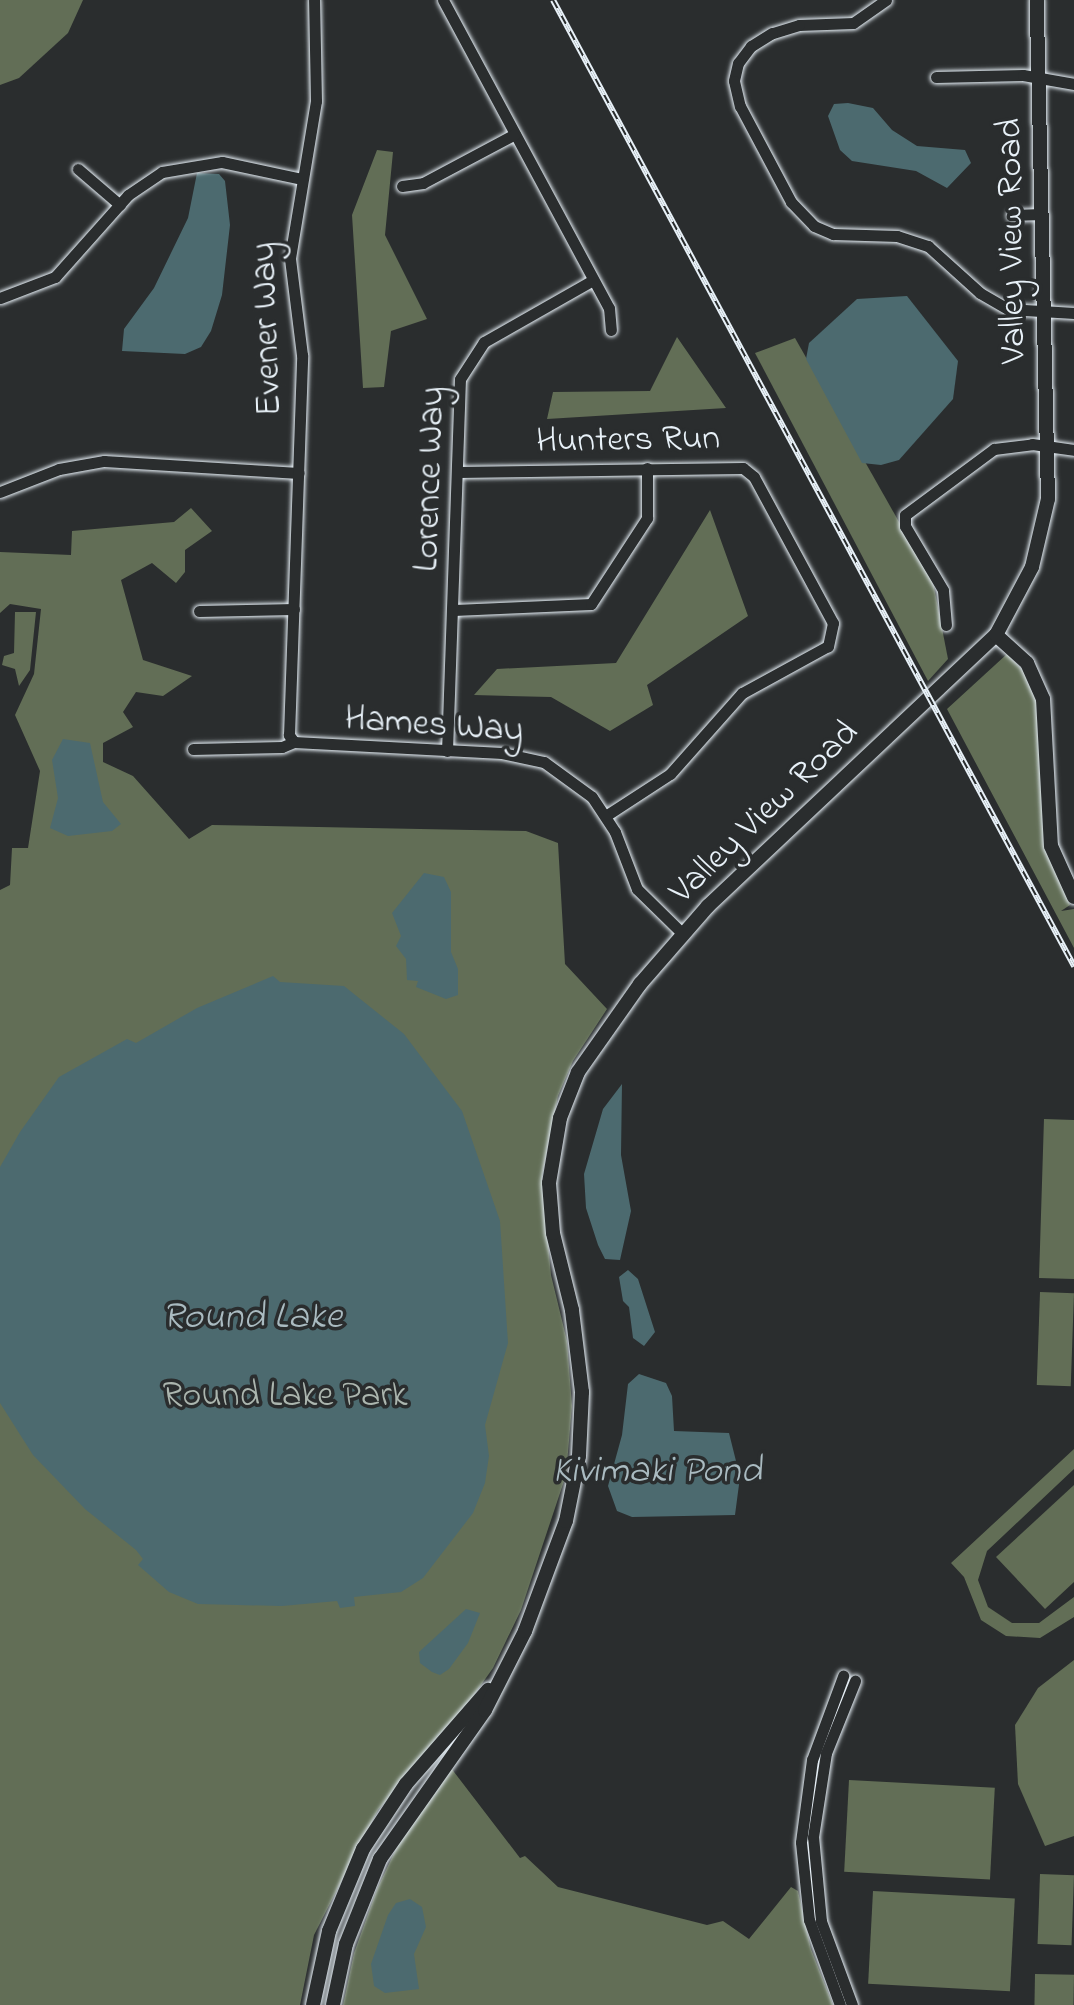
<!DOCTYPE html>
<html>
<head>
<meta charset="utf-8">
<style>
  body { margin:0 }
  #map { position:relative; width:1074px; height:2005px; overflow:hidden; background:#2a2d2e; font-family:"Indie Flower",sans-serif }
  div>[style] { position:absolute }
  .green>* { inset:0; background:#626e56; transform-origin:0 0 }
  .water>* { inset:0; background:#4c6a6f }
  .roads { filter:drop-shadow(0 0 2px #e8f1f8) drop-shadow(0 0 2px #e8f1f8) }
  .minor>* { height:11px; margin:-5.5px; padding:0 5.5px; transform-origin:5.5px; border-radius:5.5px; background:#2a2d2e }
  .tertiary>* { height:14px; margin:-7px; padding:0 7px; transform-origin:7px; border-radius:7px; background:#2a2d2e }
  .rail>* { height:6px; margin-top:-3px; transform-origin:0; background:repeating-linear-gradient(90deg,#2a2d2e 0 9px,#e8f1f8 0 18px); box-sizing:border-box; border-block:2px solid #e8f1f8 }
  span { translate:-50% -50%; white-space:nowrap; text-align:center; line-height:1.15; -webkit-text-stroke:7px #2a2d2e; paint-order:stroke }
  .street-label { font-size:36px; color:#e8f1f8 }
  .park-label { font-size:36px; color:#acb6af }
  .water-label { font-size:38px; color:#aabbc1; font-style:italic }
</style>
</head>
<body>
<div id="map">
  <div class="green">
    <i style="clip-path:polygon(0 0,83px 0,68px 33px,19px 78px,0 85px)"></i>
    <i style="clip-path:polygon(377px 150px,393px 152px,385px 235px,427px 319px,391px 331px,384px 387px,363px 388px,352px 215px)"></i>
    <i style="clip-path:polygon(677px 337px,726px 408px,547px 419px,553px 392px,650px 391px)"></i>
    <i style="clip-path:polygon(795px 338px,933px 582px,948px 659px,928px 681px,755px 353px)"></i>
    <i style="clip-path:polygon(191px 508px,212px 531px,185px 550px,185px 572px,176px 583px,152px 563px,121px 580px,143px 660px,192px 676px,163px 696px,136px 692px,123px 712px,133px 727px,103px 743px,103px 762px,133px 776px,189px 839px,212px 825px,526px 831px,558px 843px,565px 964px,607px 1009px,573px 1061px,558px 1096px,542px 1176px,551px 1275px,567px 1341px,572px 1406px,566px 1475px,521px 1610px,493px 1668px,455px 1722px,378px 1810px,314px 1935px,300px 2005px,0 2005px,0 890px,10px 885px,12px 848px,28px 848px,40px 771px,15px 715px,34px 674px,41px 609px,10px 604px,0 613px,0 552px,71px 555px,72px 531px,174px 522px)"></i>
    <i style="clip-path:polygon(710px 510px,748px 616px,647px 685px,653px 705px,610px 731px,551px 697px,474px 695px,497px 669px,616px 663px)"></i>
    <i style="clip-path:polygon(15px 612px,36px 612px,30px 670px,19px 686px,15px 669px,2px 665px,4px 656px,14px 653px)"></i>
    <i style="clip-path:polygon(1007px 654px,1031px 679px,1042px 728px,1045px 843px,1070px 905px,1061px 911px,1074px 909px,1074px 948px,947px 709px)"></i>
    <i style="clip-path:polygon(1044px 1119px,1074px 1120px,1074px 1279px,1039px 1278px)"></i>
    <i style="left:1040px;top:1292px;width:34px;height:93px;rotate:2deg"></i>
    <i style="clip-path:polygon(1074px 1449px,1074px 1469px,987px 1551px,978px 1580px,988px 1607px,1012px 1623px,1039px 1623px,1074px 1597px,1074px 1617px,1040px 1638px,1006px 1636px,981px 1620px,964px 1577px,951px 1563px)"></i>
    <i style="clip-path:polygon(1074px 1485px,1074px 1582px,1045px 1609px,996px 1557px)"></i>
    <i style="clip-path:polygon(1074px 1660px,1074px 1836px,1045px 1846px,1018px 1784px,1015px 1725px,1038px 1688px)"></i>
    <i style="clip-path:polygon(451px 1768px,520px 1858px,525px 1856px,558px 1887px,707px 1925px,723px 1921px,749px 1939px,791px 1887px,798px 1891px,811px 1949px,833px 2005px,343px 2005px,354px 1953px,377px 1889px,404px 1832px)"></i>
    <i style="left:849px;top:1780px;width:146px;height:92px;rotate:3deg"></i>
    <i style="left:1040px;top:1874px;width:34px;height:70px;rotate:2deg"></i>
    <i style="left:873px;top:1891px;width:142px;height:93px;rotate:3deg"></i>
    <i style="left:1035px;top:1974px;width:39px;height:31px;rotate:1deg"></i>
  </div>
  <div class="water">
    <i style="clip-path:polygon(848px 103px,873px 108px,892px 130px,917px 146px,965px 150px,971px 163px,947px 188px,916px 171px,852px 161px,840px 150px,828px 116px,834px 104px)"></i>
    <i style="clip-path:polygon(197px 173px,219px 174px,225px 181px,230px 225px,222px 295px,211px 331px,201px 347px,185px 354px,122px 351px,124px 329px,154px 288px,188px 218px)"></i>
    <i style="clip-path:polygon(907px 296px,958px 361px,953px 399px,899px 460px,881px 465px,862px 463px,806px 359px,809px 343px,857px 299px)"></i>
    <i style="clip-path:polygon(63px 739px,90px 743px,103px 802px,121px 824px,112px 831px,68px 836px,50px 828px,58px 798px,52px 760px)"></i>
    <i style="clip-path:polygon(424px 873px,444px 877px,451px 892px,451px 952px,458px 969px,458px 995px,446px 999px,416px 987px,418px 981px,407px 980px,406px 959px,396px 946px,401px 936px,392px 913px)"></i>
    <i style="clip-path:polygon(273px 976px,280px 982px,344px 986px,404px 1034px,462px 1111px,500px 1221px,508px 1343px,485px 1425px,489px 1456px,485px 1483px,473px 1513px,423px 1578px,401px 1592px,354px 1597px,355px 1606px,348px 1607px,340px 1608px,337px 1601px,282px 1606px,198px 1604px,169px 1592px,138px 1565px,143px 1559px,136px 1550px,85px 1509px,33px 1455px,0 1403px,0 1167px,20px 1132px,59px 1077px,127px 1039px,136px 1043px,197px 1008px)"></i>
    <i style="clip-path:polygon(622px 1084px,621px 1155px,631px 1211px,620px 1260px,605px 1259px,598px 1245px,586px 1208px,584px 1174px,603px 1109px)"></i>
    <i style="clip-path:polygon(628px 1270px,638px 1279px,655px 1332px,644px 1346px,633px 1338px,629px 1307px,623px 1301px,619px 1277px)"></i>
    <i style="clip-path:polygon(639px 1374px,666px 1383px,672px 1396px,674px 1431px,729px 1433px,740px 1477px,735px 1515px,632px 1517px,617px 1511px,608px 1486px,622px 1435px,628px 1384px)"></i>
    <i style="clip-path:polygon(466px 1609px,480px 1613px,468px 1643px,449px 1669px,440px 1675px,432px 1672px,420px 1663px,419px 1652px)"></i>
    <i style="clip-path:polygon(410px 1899px,422px 1907px,426px 1927px,414px 1954px,419px 1989px,385px 1993px,374px 1986px,371px 1964px,388px 1915px,396px 1903px)"></i>
  </div>
  <div class="roads">
    <div class="minor">
      <i style="left:443px;top:0;width:350px;rotate:61.7deg"></i>
      <i style="left:609px;top:308px;width:22px;rotate:85deg"></i>
      <i style="left:886px;top:0;width:40px;rotate:145.1deg"></i>
      <i style="left:853px;top:23px;width:54px;rotate:177.9deg"></i>
      <i style="left:799px;top:25px;width:28px;rotate:163deg"></i>
      <i style="left:772px;top:33px;width:25px;rotate:148deg"></i>
      <i style="left:751px;top:46px;width:21px;rotate:127deg"></i>
      <i style="left:738px;top:63px;width:18px;rotate:103deg"></i>
      <i style="left:734px;top:81px;width:26px;rotate:77deg"></i>
      <i style="left:740px;top:106px;width:109px;rotate:62deg"></i>
      <i style="left:791px;top:202px;width:33px;rotate:46deg"></i>
      <i style="left:814px;top:226px;width:21px;rotate:23deg"></i>
      <i style="left:833px;top:234px;width:64px;rotate:1.8deg"></i>
      <i style="left:897px;top:236px;width:33px;rotate:18deg"></i>
      <i style="left:928px;top:246px;width:70px;rotate:42.1deg"></i>
      <i style="left:980px;top:293px;width:32px;rotate:30deg"></i>
      <i style="left:1008px;top:309px;width:66px;rotate:3.5deg"></i>
      <i style="left:936px;top:77px;width:87px;rotate:-1.3deg"></i>
      <i style="left:1023px;top:75px;width:52px;rotate:10deg"></i>
      <i style="left:78px;top:169px;width:55px;rotate:40.6deg"></i>
      <i style="left:402px;top:186px;width:21px;rotate:-8deg"></i>
      <i style="left:423px;top:183px;width:104px;rotate:-28deg"></i>
      <i style="left:1012px;top:215px;width:30px;rotate:-2deg"></i>
      <i style="left:0;top:298px;width:59px;rotate:-20.9deg"></i>
      <i style="left:55px;top:277px;width:110px;rotate:-48.3deg"></i>
      <i style="left:128px;top:195px;width:41px;rotate:-34.1deg"></i>
      <i style="left:162px;top:172px;width:61px;rotate:-9.5deg"></i>
      <i style="left:222px;top:162px;width:81px;rotate:12.1deg"></i>
      <i style="left:458px;top:472px;width:285px;rotate:-0.8deg"></i>
      <i style="left:743px;top:468px;width:14px;rotate:39deg"></i>
      <i style="left:754px;top:477px;width:166px;rotate:61.6deg"></i>
      <i style="left:833px;top:623px;width:24px;rotate:102deg"></i>
      <i style="left:828px;top:646px;width:98px;rotate:151.3deg"></i>
      <i style="left:742px;top:693px;width:108px;rotate:131.6deg"></i>
      <i style="left:670px;top:774px;width:75px;rotate:146.9deg"></i>
      <i style="left:0;top:492px;width:63px;rotate:-21.3deg"></i>
      <i style="left:59px;top:469px;width:46px;rotate:-10.1deg"></i>
      <i style="left:104px;top:461px;width:195px;rotate:3.5deg"></i>
      <i style="left:454px;top:610px;width:137px;rotate:-2.5deg"></i>
      <i style="left:591px;top:604px;width:103px;rotate:-56.9deg"></i>
      <i style="left:647px;top:518px;width:50px;rotate:-90deg"></i>
      <i style="left:199px;top:611px;width:95px;rotate:-1.2deg"></i>
      <i style="left:946px;top:625px;width:35px;rotate:-95deg"></i>
      <i style="left:943px;top:590px;width:74px;rotate:-120.7deg"></i>
      <i style="left:905px;top:526px;width:11px;rotate:-90deg"></i>
      <i style="left:905px;top:515px;width:111px;rotate:-36.6deg"></i>
      <i style="left:994px;top:449px;width:38px;rotate:-7deg"></i>
      <i style="left:1032px;top:444px;width:42px;rotate:8.1deg"></i>
      <i style="left:294px;top:742px;width:9px;rotate:-126deg"></i>
      <i style="left:289px;top:735px;width:380px;rotate:-88deg"></i>
      <i style="left:302px;top:355px;width:98px;rotate:-97.1deg"></i>
      <i style="left:290px;top:258px;width:159px;rotate:-80.6deg"></i>
      <i style="left:316px;top:101px;width:101px;rotate:-91.1deg"></i>
      <i style="left:193px;top:749px;width:89px;rotate:-1.3deg"></i>
      <i style="left:282px;top:747px;width:13px;rotate:-23deg"></i>
      <i style="left:294px;top:742px;width:208px;rotate:3deg"></i>
      <i style="left:502px;top:753px;width:43px;rotate:12.1deg"></i>
      <i style="left:544px;top:762px;width:59px;rotate:36.1deg"></i>
      <i style="left:592px;top:797px;width:42px;rotate:56.7deg"></i>
      <i style="left:615px;top:832px;width:61px;rotate:68.9deg"></i>
      <i style="left:637px;top:889px;width:63px;rotate:44.4deg"></i>
      <i style="left:447px;top:751px;width:372px;rotate:-88deg"></i>
      <i style="left:460px;top:379px;width:44px;rotate:-57deg"></i>
      <i style="left:484px;top:342px;width:125px;rotate:-29.6deg"></i>
      <i style="left:840px;top:2005px;width:90px;rotate:-110deg"></i>
      <i style="left:809px;top:1920px;width:78px;rotate:-95.9deg"></i>
      <i style="left:801px;top:1842px;width:83px;rotate:-82.4deg"></i>
      <i style="left:812px;top:1760px;width:90px;rotate:-69.7deg"></i>
      <i style="left:852px;top:2005px;width:90px;rotate:-110.3deg"></i>
      <i style="left:821px;top:1921px;width:84px;rotate:-95.4deg"></i>
      <i style="left:813px;top:1837px;width:85px;rotate:-81.2deg"></i>
      <i style="left:826px;top:1753px;width:78px;rotate:-68.1deg"></i>
    </div>
    <div class="tertiary">
      <i style="left:996px;top:635px;width:42px;rotate:42.1deg"></i>
      <i style="left:1027px;top:663px;width:39px;rotate:66deg"></i>
      <i style="left:1043px;top:699px;width:147px;rotate:86.9deg"></i>
      <i style="left:1051px;top:846px;width:56px;rotate:65.7deg"></i>
      <i style="left:313px;top:2005px;width:76px;rotate:-77.8deg"></i>
      <i style="left:329px;top:1931px;width:89px;rotate:-67.5deg"></i>
      <i style="left:363px;top:1849px;width:78px;rotate:-56.5deg"></i>
      <i style="left:406px;top:1784px;width:125px;rotate:-48.9deg"></i>
      <i style="left:333px;top:2005px;width:62px;rotate:-78deg"></i>
      <i style="left:346px;top:1944px;width:92px;rotate:-68.2deg"></i>
      <i style="left:380px;top:1859px;width:182px;rotate:-54.8deg"></i>
      <i style="left:485px;top:1710px;width:89px;rotate:-63.1deg"></i>
      <i style="left:525px;top:1631px;width:117px;rotate:-69.6deg"></i>
      <i style="left:566px;top:1521px;width:66px;rotate:-78.7deg"></i>
      <i style="left:579px;top:1456px;width:64px;rotate:-87.3deg"></i>
      <i style="left:582px;top:1392px;width:83px;rotate:-97deg"></i>
      <i style="left:572px;top:1310px;width:79px;rotate:-103.9deg"></i>
      <i style="left:553px;top:1233px;width:50px;rotate:-94.6deg"></i>
      <i style="left:549px;top:1183px;width:66px;rotate:-80.4deg"></i>
      <i style="left:560px;top:1118px;width:49px;rotate:-68.6deg"></i>
      <i style="left:578px;top:1072px;width:108px;rotate:-54.8deg"></i>
      <i style="left:640px;top:984px;width:103px;rotate:-48.9deg"></i>
      <i style="left:708px;top:906px;width:395px;rotate:-43.3deg"></i>
      <i style="left:996px;top:635px;width:77px;rotate:-62.1deg"></i>
      <i style="left:1032px;top:567px;width:70px;rotate:-76.8deg"></i>
      <i style="left:1048px;top:499px;width:499px;rotate:-91.3deg"></i>
    </div>
  </div>
  <div class="rail">
    <i style="left:553px;top:0;width:1098px;rotate:61.66deg"></i>
  </div>
  <div class="street-label">
    <span style="left:1013px;top:241px;rotate:-91deg">Valley View Road</span>
    <span style="left:268px;top:329px;rotate:-92deg">Evener Way</span>
    <span style="left:628px;top:441px;rotate:-1deg">Hunters Run</span>
    <span style="left:431px;top:479px;rotate:-88deg">Lorence Way</span>
    <span style="left:434px;top:726px;rotate:4deg">Hames Way</span>
    <span style="left:765px;top:813px;rotate:-44deg">Valley View Road</span>
  </div>
  <div class="park-label">
    <span style="left:285px;top:1397px">Round Lake Park</span>
  </div>
  <div class="water-label">
    <span style="left:252px;top:1319px">Round Lake</span>
    <span style="left:657px;top:1473px">Kivimaki Pond</span>
  </div>
</div>
</body>
</html>
